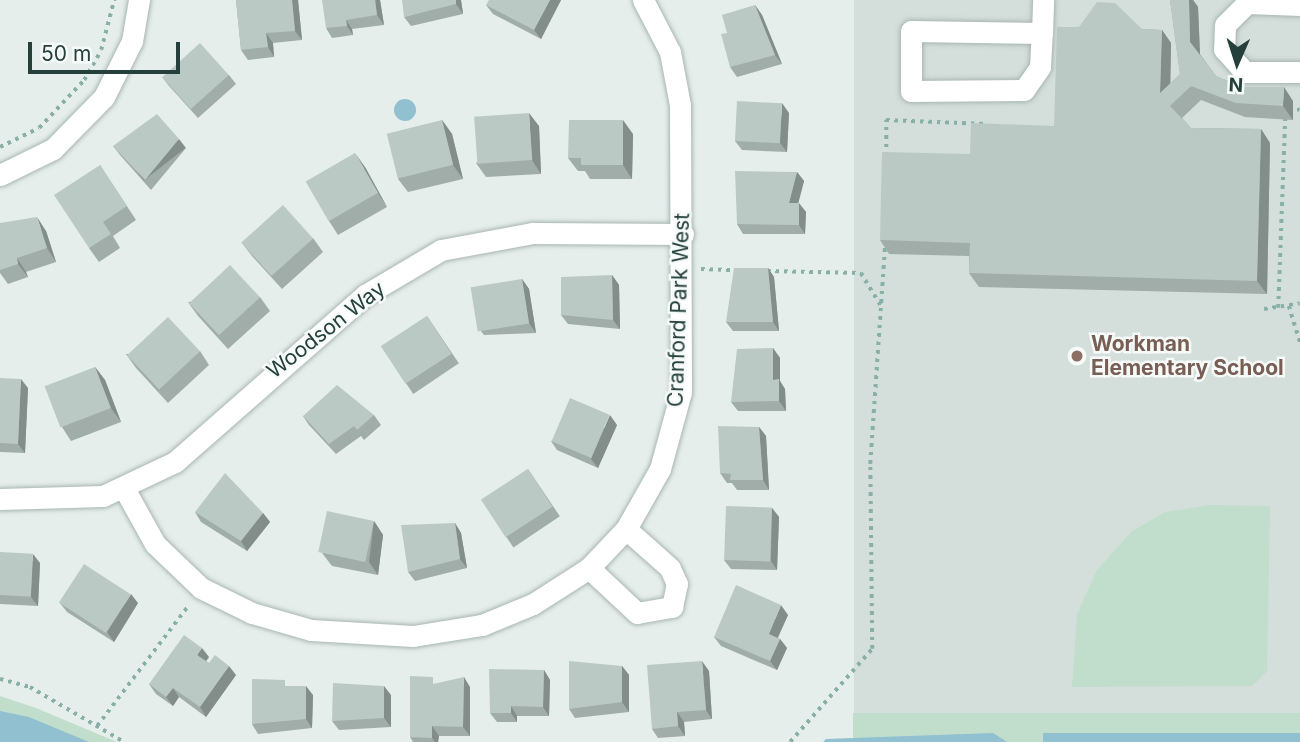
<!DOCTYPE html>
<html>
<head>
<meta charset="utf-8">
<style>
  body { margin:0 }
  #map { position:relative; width:1300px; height:742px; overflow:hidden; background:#e6eeeb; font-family:Inter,sans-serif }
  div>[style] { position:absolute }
  .built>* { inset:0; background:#d4deda; transform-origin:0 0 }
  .green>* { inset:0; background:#c0decb; transform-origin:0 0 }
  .water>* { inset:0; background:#91c0d0; transform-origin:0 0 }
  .round { border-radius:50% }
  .path>* { height:3.5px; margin-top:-1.75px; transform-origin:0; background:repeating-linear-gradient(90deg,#88b0a7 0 3.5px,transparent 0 8.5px) }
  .roads { filter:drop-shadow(0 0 2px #a8b6b3) drop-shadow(0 0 2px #a8b6b3) }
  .minor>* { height:21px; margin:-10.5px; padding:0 10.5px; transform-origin:10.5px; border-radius:10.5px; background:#fff }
  .wall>* { inset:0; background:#a1ada9; transform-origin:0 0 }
  .shaded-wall>* { inset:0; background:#838d89; transform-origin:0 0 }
  .building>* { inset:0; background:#bbc9c4; transform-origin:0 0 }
  .dots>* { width:19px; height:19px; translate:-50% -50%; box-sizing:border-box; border:4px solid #f6faf9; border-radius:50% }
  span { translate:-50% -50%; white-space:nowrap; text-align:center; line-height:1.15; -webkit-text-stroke:5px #f6faf9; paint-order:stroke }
  .street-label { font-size:21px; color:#25403b }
  .education-label { font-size:21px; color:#785e54; font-weight:700 }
  .left { translate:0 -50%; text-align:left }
  .north { position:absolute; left:1202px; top:28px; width:70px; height:70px; -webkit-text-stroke:5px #f6faf9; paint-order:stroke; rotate:183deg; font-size:19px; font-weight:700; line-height:28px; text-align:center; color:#25403b }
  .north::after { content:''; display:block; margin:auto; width:24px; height:32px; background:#25403b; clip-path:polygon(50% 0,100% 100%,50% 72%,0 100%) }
  .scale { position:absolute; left:28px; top:42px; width:152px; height:32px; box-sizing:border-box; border:4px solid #25403b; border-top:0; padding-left:9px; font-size:21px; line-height:24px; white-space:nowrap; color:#25403b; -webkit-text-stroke:5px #f6faf9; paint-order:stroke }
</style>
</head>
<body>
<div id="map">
  <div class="built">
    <i style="left:854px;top:0;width:446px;height:713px"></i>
  </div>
  <div class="green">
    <i style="clip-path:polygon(1211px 505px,1270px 506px,1267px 671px,1252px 686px,1072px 687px,1077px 615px,1097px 570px,1131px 532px,1165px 512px)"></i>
    <i style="clip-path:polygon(0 696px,36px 708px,117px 742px,0 742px)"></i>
    <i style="left:853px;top:713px;width:447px;height:40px"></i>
  </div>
  <div class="water">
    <i class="round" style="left:394px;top:99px;width:22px;height:22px"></i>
    <i style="clip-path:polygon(0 711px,29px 717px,89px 742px,0 742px)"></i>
    <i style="clip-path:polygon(993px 733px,1007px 742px,823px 742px,826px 739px)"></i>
    <i style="left:1300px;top:733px;width:9px;height:257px;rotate:90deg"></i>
  </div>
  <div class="path">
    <i style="left:1289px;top:107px;width:11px;rotate:15deg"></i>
    <i style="left:0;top:147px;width:43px;rotate:-26deg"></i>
    <i style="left:39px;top:128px;width:66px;rotate:-46.8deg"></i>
    <i style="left:84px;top:80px;width:34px;rotate:-60deg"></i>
    <i style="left:101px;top:50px;width:52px;rotate:-75.4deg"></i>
    <i style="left:886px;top:156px;width:36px;rotate:-90deg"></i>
    <i style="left:886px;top:120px;width:100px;rotate:2.3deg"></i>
    <i style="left:701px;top:269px;width:34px;rotate:2deg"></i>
    <i style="left:767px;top:271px;width:94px;rotate:1.2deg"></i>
    <i style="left:861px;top:273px;width:42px;rotate:58.6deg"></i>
    <i style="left:1289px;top:306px;width:38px;rotate:73deg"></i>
    <i style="left:1278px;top:308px;width:190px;rotate:-87.9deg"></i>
    <i style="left:1264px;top:309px;width:36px;rotate:-9deg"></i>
    <i style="left:0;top:679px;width:31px;rotate:15deg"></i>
    <i style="left:30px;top:687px;width:109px;rotate:30.3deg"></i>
    <i style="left:97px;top:726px;width:151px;rotate:-52.8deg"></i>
    <i style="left:790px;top:742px;width:124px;rotate:-48.6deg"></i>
    <i style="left:872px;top:649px;width:185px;rotate:-90.6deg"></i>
    <i style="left:870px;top:464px;width:221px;rotate:-86.1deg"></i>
  </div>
  <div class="roads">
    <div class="minor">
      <i style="left:1300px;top:5px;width:53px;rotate:-177.8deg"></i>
      <i style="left:1247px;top:3px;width:31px;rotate:135deg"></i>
      <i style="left:1225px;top:25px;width:24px;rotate:92deg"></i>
      <i style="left:1224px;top:49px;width:31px;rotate:48deg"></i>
      <i style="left:1245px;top:72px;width:55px"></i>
      <i style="left:1042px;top:33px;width:131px;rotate:-179.1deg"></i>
      <i style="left:911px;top:31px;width:60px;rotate:90deg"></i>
      <i style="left:911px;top:91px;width:113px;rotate:-0.5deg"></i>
      <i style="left:1024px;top:90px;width:28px;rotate:-55deg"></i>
      <i style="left:1040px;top:67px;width:34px;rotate:-87deg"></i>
      <i style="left:1042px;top:33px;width:33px;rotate:-88deg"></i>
      <i style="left:0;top:175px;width:59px;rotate:-26.1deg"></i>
      <i style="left:53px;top:149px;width:73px;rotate:-45.6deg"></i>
      <i style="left:104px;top:97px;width:63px;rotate:-63.4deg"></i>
      <i style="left:132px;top:41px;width:42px;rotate:-80.3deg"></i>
      <i style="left:125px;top:490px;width:62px;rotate:60.9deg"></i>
      <i style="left:155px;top:544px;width:64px;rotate:43.7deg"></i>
      <i style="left:201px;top:588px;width:57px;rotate:26.1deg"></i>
      <i style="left:252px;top:613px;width:61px;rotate:16.1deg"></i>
      <i style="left:311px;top:630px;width:102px;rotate:3.4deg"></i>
      <i style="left:413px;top:636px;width:70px;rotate:-9.1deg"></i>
      <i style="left:482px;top:625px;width:55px;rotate:-22.4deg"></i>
      <i style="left:533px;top:604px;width:67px;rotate:-32.7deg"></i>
      <i style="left:589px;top:568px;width:54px;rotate:-46.5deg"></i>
      <i style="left:626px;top:529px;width:69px;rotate:-60.5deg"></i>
      <i style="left:660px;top:469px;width:80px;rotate:-74.7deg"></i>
      <i style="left:681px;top:392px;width:287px;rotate:-90.2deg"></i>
      <i style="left:680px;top:105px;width:54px;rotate:-100.7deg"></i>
      <i style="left:670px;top:52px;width:59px;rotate:-117.4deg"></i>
      <i style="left:0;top:499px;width:103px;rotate:-1.7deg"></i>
      <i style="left:103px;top:496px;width:80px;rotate:-25.3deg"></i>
      <i style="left:175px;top:462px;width:253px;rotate:-41.3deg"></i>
      <i style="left:365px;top:295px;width:88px;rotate:-30.6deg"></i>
      <i style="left:441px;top:250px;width:94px;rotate:-10.5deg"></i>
      <i style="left:533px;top:233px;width:150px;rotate:0.4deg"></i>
      <i style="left:589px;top:568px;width:66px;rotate:43.2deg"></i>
      <i style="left:637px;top:613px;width:36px;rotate:-10deg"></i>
      <i style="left:672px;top:607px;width:24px;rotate:-78deg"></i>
      <i style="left:677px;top:584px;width:17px;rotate:-114deg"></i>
      <i style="left:670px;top:568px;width:59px;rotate:-138.4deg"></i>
    </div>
  </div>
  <div class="wall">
    <i style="clip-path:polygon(236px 0,298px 0,302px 40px,273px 43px,274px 57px,248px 60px,241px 50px)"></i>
    <i style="clip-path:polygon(380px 0,384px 25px,352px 29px,353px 35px,332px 38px,326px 28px)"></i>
    <i style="clip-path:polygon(461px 0,463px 14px,411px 26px,404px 17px)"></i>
    <i style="clip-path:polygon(561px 0,541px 39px,493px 14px,486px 5px)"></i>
    <i style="clip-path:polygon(1170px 0,1193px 0,1198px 7px,1200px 54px,1216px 76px,1243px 87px,1293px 101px,1293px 120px,1245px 117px,1201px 100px,1182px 118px,1191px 128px,1261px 129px,1270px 143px,1267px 294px,979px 287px,969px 273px,969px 256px,889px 254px,880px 240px,970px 154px,1054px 126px,1142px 29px,1162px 30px,1171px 43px,1170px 84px,1180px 74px)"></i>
    <i style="clip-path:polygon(755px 5px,762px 15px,782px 64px,737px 77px,730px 67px,727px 33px)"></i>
    <i style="clip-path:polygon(229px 75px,236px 84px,198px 118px,169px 86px,162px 77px)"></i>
    <i style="clip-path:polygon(789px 113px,787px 152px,742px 150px,735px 141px)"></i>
    <i style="clip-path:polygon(442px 120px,452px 134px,463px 179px,408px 192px,398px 179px)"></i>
    <i style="clip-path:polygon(539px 126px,541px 174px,486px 177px,476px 163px)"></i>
    <i style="clip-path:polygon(633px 134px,632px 179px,590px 179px,585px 171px,578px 171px,568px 158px)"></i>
    <i style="clip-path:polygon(113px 146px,186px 148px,151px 190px,120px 155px)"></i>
    <i style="clip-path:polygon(100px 165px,136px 220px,113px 236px,120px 248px,99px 262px,89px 248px)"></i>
    <i style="clip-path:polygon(365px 167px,387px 207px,338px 235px,329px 221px)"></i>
    <i style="clip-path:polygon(797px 172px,804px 181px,798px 203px,806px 212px,805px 234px,743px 234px,737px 224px)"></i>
    <i style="clip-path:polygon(0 223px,46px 231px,56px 262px,26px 272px,28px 277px,8px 284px,0 273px)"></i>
    <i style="clip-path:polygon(313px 238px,323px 252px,282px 289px,252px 256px,242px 243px)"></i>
    <i style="clip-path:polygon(768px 268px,774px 277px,779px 331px,733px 331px,726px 322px)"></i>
    <i style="clip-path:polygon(612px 275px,619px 285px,620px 329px,568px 324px,561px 315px)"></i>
    <i style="clip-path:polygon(522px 279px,529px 289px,536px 333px,484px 335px,477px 326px)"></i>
    <i style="clip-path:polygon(260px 297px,270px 311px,228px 349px,198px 316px,188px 302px)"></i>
    <i style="left:427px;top:316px;width:57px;height:55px;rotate:56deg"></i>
    <i style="clip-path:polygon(773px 348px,780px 358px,780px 381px,785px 389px,786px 411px,738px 411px,731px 402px)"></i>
    <i style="clip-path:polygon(200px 351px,209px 365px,168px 403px,136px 368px,126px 354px)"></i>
    <i style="clip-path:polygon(95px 367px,105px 380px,121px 422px,71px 441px,62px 427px)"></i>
    <i style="clip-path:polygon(0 378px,28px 388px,25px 453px,0 452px)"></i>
    <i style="clip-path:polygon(374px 415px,381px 425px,364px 440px,361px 436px,336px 454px,309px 425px,303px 416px)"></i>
    <i style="clip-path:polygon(617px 425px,598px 468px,557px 450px,551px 441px)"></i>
    <i style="clip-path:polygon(759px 427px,766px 436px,769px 490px,737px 490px,732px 483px,727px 483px,720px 473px)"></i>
    <i style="left:528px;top:469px;width:57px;height:56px;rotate:56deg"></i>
    <i style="clip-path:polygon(772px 508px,779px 517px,777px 570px,731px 569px,724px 560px)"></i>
    <i style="clip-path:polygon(195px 512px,263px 513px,270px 522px,247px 551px,201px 522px)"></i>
    <i style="clip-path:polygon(374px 521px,383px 535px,378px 575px,332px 566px,322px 553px)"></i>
    <i style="clip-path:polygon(455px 523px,461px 533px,467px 568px,415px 581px,408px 572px)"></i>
    <i style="clip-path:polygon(0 552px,40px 563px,38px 606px,0 604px)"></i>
    <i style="clip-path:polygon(60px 603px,138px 603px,114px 642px,67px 612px)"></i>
    <i style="clip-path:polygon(788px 615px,778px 638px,780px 639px,787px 648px,777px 670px,721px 646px,714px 637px)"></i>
    <i style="clip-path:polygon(209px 657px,206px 661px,209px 663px,236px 675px,206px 717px,179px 697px,173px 706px,156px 694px,149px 684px)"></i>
    <i style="clip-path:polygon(622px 666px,629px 675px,629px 712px,575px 718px,569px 709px)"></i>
    <i style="clip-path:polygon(544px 670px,550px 680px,549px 716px,517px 716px,517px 722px,497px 722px,490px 713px)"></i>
    <i style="clip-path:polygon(709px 671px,712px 719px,684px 722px,685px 736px,658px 738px,652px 729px)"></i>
    <i style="clip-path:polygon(437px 683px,470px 687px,470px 736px,439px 736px,438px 742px,413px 742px,410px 737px)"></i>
    <i style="clip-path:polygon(289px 686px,313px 695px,312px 728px,258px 734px,252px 724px)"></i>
    <i style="clip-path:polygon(391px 695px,391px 727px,339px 730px,332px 721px)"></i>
  </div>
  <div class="shaded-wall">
    <i style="clip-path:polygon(292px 0,298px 0,302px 40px,295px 31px)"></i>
    <i style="clip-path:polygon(375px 0,380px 0,384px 25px,377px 15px)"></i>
    <i style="clip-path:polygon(456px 0,461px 0,463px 14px,456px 4px)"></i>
    <i style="clip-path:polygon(550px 0,561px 0,541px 39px,534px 30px)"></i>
    <i style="clip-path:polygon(1189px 0,1193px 0,1198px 7px,1200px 55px,1190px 42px)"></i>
    <i style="clip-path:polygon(755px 5px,762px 15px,782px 64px,775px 55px)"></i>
    <i style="clip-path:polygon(346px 20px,352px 29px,353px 35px,347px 26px)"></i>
    <i style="clip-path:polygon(1162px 30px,1171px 43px,1170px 107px,1160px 93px)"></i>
    <i style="clip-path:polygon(266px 33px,273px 43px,274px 57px,268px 47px)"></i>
    <i style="clip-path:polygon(1284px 87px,1293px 101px,1293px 120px,1283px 106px)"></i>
    <i style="clip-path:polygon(782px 103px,789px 113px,787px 152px,780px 143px)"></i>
    <i style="clip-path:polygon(529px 113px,539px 126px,541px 174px,532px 160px)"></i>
    <i style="clip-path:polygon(442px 120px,452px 134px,463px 179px,453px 165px)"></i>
    <i style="clip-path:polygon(623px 120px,633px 134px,632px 179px,623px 165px)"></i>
    <i style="clip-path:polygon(1261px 129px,1270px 143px,1267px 294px,1257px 281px)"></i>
    <i style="left:179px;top:139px;width:11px;height:53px;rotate:52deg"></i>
    <i style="clip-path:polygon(355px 153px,365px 167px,387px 207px,378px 193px)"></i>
    <i style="clip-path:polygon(797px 172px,804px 181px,796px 212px,789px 203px)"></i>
    <i style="clip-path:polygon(799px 203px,806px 212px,805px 234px,799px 225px)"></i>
    <i style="clip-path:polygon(37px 217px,46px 231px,56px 262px,47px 248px)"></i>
    <i style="clip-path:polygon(17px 258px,26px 272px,28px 277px,18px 264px)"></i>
    <i style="clip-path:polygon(768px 268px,774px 277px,779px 331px,773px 322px)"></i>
    <i style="clip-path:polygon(612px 275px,619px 285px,620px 329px,613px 320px)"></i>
    <i style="clip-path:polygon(522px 279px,529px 289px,536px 333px,529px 323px)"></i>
    <i style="clip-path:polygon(773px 348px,780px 358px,780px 381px,785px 389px,786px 411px,779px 401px,773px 380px)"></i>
    <i style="clip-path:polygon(95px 367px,105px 380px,121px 422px,111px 408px)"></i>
    <i style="clip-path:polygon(21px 379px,28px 388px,25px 453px,18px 444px)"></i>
    <i style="clip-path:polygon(610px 415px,617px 425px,598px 468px,591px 459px)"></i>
    <i style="clip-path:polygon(759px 427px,766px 436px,769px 490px,763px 480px)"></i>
    <i style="clip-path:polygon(772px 508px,779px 517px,777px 570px,771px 561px)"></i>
    <i style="clip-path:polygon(263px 513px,270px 522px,247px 551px,241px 541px)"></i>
    <i style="clip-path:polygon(374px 521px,383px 535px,378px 575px,369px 562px)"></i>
    <i style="clip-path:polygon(455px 523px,461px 533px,467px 568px,460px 559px)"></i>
    <i style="clip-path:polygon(33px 554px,40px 563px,38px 606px,31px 597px)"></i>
    <i style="clip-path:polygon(131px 594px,138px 603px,114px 642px,107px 632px)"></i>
    <i style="clip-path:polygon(781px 605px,788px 615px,775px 643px,769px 634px)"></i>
    <i style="clip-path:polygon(780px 639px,787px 648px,777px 670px,770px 661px)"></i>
    <i style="clip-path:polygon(202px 648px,209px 657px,204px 664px,197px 655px)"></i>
    <i style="clip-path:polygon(702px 661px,709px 671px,712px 719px,706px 710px)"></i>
    <i style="clip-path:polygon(229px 666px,236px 675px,206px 717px,200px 707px)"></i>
    <i style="clip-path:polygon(622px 666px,629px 675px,629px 712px,622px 702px)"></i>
    <i style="clip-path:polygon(544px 670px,550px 680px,549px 716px,543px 707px)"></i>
    <i style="clip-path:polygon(464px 677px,470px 687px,470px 736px,463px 727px)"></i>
    <i style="clip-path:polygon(306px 686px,313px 695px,312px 728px,306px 719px)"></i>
    <i style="clip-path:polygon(384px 686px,391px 695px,391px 727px,384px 718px)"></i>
    <i style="clip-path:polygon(173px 688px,179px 697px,173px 706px,166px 697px)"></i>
    <i style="clip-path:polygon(511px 706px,517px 716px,517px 722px,511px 713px)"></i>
    <i style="clip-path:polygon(677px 712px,684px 722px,685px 736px,678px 726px)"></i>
    <i style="clip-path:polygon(432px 726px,439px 736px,438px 742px,435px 742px,432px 738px)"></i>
  </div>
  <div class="building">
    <i style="clip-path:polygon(236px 0,292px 0,295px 31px,266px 33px,268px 47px,241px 50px)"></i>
    <i style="clip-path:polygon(322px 0,375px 0,377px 15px,346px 20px,347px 26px,326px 28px)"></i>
    <i style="clip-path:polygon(402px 0,456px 0,456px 4px,404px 17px)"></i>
    <i style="clip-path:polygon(489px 0,550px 0,534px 30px,486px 5px)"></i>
    <i style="clip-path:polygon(1170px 0,1189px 0,1190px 42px,1216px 76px,1243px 87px,1284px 87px,1283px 106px,1236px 103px,1191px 86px,1170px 106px,1191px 128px,1261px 129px,1257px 281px,969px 273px,970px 243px,880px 240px,882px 152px,970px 154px,971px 123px,1054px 126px,1057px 27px,1079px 27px,1097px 2px,1115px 3px,1142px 29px,1162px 30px,1160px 93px,1180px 74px)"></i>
    <i style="clip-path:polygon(755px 5px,775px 55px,730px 67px,721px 34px,727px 33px,722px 15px)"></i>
    <i style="left:200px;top:43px;width:43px;height:51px;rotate:48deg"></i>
    <i style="left:737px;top:101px;width:45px;height:40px;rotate:3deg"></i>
    <i style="left:529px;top:113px;width:47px;height:55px;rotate:86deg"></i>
    <i style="clip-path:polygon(157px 114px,179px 139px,145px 180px,113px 146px)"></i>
    <i style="left:442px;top:120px;width:46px;height:57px;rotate:76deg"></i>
    <i style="clip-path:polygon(569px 120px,623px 120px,623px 165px,581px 165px,581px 158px,568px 158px)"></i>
    <i style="left:355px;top:153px;width:46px;height:57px;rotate:60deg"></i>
    <i style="clip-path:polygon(100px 165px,127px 206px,103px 222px,111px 234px,89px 248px,54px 195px)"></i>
    <i style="clip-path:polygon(735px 171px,797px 172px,789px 203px,799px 203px,799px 225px,737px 224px)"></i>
    <i style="left:283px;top:205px;width:45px;height:56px;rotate:48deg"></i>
    <i style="clip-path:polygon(37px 217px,47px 248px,17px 258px,18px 264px,0 270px,0 223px)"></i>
    <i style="left:230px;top:265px;width:44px;height:56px;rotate:47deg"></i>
    <i style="clip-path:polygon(734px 268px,768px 268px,773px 322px,726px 322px)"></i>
    <i style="clip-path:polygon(612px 275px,613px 320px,561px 315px,561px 277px)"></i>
    <i style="left:522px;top:279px;width:45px;height:52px;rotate:81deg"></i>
    <i style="left:427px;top:316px;width:45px;height:55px;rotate:57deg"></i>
    <i style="left:168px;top:317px;width:47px;height:56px;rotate:47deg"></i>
    <i style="clip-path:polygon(773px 348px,773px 380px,779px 379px,779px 401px,731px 402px,737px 349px)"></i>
    <i style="left:95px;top:367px;width:44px;height:54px;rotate:69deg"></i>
    <i style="clip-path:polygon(0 378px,21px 379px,18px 444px,0 443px)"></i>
    <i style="clip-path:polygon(337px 385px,374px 415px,357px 430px,354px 426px,329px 444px,303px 416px)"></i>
    <i style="left:570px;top:398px;width:43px;height:47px;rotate:23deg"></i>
    <i style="clip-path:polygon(718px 426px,759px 427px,763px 480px,730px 480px,731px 474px,720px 473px)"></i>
    <i style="left:528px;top:469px;width:45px;height:56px;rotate:57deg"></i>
    <i style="clip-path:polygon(225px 473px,263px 513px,241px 541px,195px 512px)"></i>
    <i style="left:726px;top:506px;width:46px;height:54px;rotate:2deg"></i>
    <i style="left:327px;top:511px;width:48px;height:42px;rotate:12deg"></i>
    <i style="clip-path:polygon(455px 523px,460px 559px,408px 572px,401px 525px)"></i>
    <i style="left:0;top:552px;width:33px;height:43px;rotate:3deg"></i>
    <i style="left:84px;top:564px;width:56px;height:46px;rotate:33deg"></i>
    <i style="clip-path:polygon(736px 585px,781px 605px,769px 634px,780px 639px,770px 661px,714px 637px)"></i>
    <i style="clip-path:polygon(184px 635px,202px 648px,197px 655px,209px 663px,215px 655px,229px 666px,200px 707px,173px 688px,166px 697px,149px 684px)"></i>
    <i style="clip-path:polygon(569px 661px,622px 666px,622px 702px,569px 709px)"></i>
    <i style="clip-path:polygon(702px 661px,706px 710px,677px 712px,678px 726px,652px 729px,647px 665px)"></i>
    <i style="clip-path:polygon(489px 669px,544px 670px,543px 707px,511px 706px,511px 713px,490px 713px)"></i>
    <i style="clip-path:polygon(410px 676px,433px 677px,433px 684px,464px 677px,463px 727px,432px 726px,432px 738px,410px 737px)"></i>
    <i style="clip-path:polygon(252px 679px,285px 680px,285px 686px,306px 686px,306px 719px,252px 724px)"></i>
    <i style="clip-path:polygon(333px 683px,384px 686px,384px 718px,332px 721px)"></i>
  </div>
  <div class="dots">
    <i style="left:1077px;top:356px;background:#8d6e63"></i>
  </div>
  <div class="street-label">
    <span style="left:679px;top:310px;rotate:-88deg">Cranford Park West</span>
    <span style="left:326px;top:330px;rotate:-38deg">Woodson Way</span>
  </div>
  <div class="education-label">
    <span class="left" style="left:1091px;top:356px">Workman<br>Elementary School</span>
  </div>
  <div class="north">N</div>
  <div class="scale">50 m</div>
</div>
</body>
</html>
